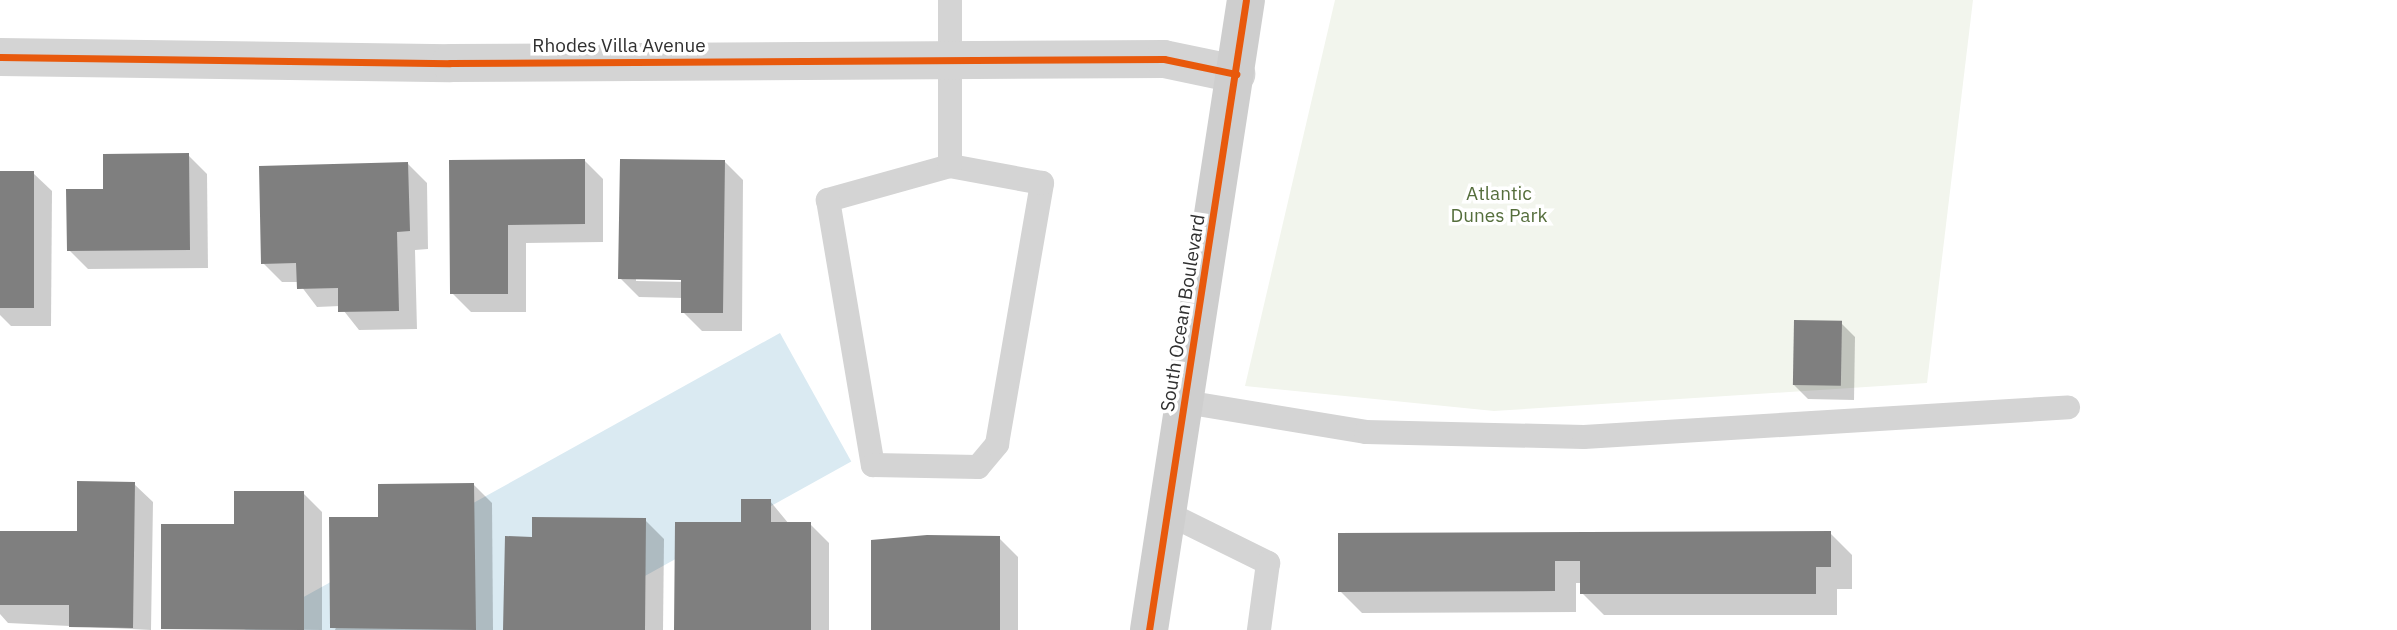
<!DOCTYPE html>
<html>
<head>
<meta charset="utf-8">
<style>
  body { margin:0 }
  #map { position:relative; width:2397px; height:630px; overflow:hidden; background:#fff; font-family:"IBM Plex Sans",sans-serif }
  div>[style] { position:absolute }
  .green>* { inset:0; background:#f2f5ed }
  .water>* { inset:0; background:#daeaf2; transform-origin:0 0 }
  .shadow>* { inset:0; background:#0003 }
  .building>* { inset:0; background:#7f7f7f; transform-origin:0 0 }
  .service>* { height:24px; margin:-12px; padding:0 12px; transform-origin:12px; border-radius:12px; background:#d4d4d4 }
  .minor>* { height:38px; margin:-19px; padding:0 19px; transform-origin:19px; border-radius:19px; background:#d4d4d4 }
  .secondary>* { height:38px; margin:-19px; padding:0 19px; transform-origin:19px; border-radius:19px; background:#cecece }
  .cycleway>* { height:7px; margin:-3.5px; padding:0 3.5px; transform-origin:3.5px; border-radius:3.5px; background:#e8590c }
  span { translate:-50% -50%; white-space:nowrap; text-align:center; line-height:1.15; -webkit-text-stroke:7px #fff; paint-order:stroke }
  .street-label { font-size:19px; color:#303030 }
  .park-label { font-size:19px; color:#556e3c }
</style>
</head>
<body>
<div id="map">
  <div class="green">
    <i style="clip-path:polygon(1335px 0,1973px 0,1927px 383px,1494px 411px,1245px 386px)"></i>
  </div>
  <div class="water">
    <i style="left:780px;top:333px;width:147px;height:780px;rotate:61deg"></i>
  </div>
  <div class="shadow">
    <i style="clip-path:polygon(188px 155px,207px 174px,208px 268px,88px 269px,69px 250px,105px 191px)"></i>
    <i style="clip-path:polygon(584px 160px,603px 179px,603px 242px,526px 243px,526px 312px,471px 312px,452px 293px,451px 162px)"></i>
    <i style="clip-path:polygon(evenodd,725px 162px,743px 180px,742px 331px,702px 331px,683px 312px,683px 298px,639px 297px,620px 278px,725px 162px,636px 278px,690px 278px,690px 282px,636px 281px,636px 278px)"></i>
    <i style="clip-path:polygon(408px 164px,427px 183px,428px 249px,415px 250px,417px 329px,359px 330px,340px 306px,317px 307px,298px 282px,282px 282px,263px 263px)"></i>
    <i style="clip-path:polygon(0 172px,33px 173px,52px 191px,51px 326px,11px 326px,0 315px)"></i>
    <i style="clip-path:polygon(1841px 323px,1855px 337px,1854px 400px,1808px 399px,1794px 385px)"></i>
    <i style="clip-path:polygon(134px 484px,153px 502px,151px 630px,8px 623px,0 614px,0 532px,78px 533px)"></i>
    <i style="clip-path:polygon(473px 484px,492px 503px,493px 630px,335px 630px,380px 519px)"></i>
    <i style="clip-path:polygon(303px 493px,322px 512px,322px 630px,163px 628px,236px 525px)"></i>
    <i style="clip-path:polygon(770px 501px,789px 524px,810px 524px,829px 543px,829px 630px,676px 630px,742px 524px)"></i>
    <i style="clip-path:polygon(645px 520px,664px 539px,663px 630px,505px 630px,534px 538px)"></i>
    <i style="clip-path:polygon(1830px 533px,1852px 555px,1852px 589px,1837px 589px,1837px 615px,1604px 615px,1582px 593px,1582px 583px,1576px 583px,1576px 612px,1362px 613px,1340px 591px,1340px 534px)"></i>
    <i style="clip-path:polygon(999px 538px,1018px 557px,1018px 630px,872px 630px)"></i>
  </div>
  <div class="building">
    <i style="clip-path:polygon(189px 153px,190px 250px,67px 251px,66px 189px,103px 189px,103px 154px)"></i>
    <i style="clip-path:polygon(585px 159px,585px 224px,508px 225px,508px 294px,450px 294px,449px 160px)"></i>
    <i style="clip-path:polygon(620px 159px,725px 160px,723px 313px,681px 313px,681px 280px,618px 279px)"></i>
    <i style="clip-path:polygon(408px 162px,410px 231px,397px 232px,399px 311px,338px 312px,338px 288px,297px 289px,296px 263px,261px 264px,259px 166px)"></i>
    <i style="left:0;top:171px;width:34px;height:137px"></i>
    <i style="left:1794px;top:320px;width:48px;height:65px;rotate:1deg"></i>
    <i style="clip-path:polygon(77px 481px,135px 482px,133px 628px,69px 627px,69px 605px,0 605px,0 531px,77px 531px)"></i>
    <i style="clip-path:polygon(474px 483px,476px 630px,330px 628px,329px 517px,378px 517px,378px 484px)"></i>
    <i style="clip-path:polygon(234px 491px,304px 491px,304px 630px,161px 629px,161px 524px,234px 524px)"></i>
    <i style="clip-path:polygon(741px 499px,771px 499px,771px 522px,811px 522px,811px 630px,674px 630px,675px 522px,741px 522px)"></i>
    <i style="clip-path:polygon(532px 517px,646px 518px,645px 630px,503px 630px,505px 536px,532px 537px)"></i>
    <i style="clip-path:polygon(1831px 531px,1831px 567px,1816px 567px,1816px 594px,1580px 594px,1580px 561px,1555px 561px,1555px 591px,1338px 592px,1338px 533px)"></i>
    <i style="clip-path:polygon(927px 535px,1000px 536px,1000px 630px,871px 630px,871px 540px)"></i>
  </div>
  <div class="service">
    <i style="left:950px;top:166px;width:127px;rotate:164.4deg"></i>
    <i style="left:828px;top:200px;width:269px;rotate:80.4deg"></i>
    <i style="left:873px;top:465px;width:105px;rotate:1.1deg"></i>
    <i style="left:978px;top:467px;width:30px;rotate:-50deg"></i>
    <i style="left:997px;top:444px;width:265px;rotate:-80.2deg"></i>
    <i style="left:1042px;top:183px;width:94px;rotate:-169.5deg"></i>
    <i style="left:950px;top:166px;width:166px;rotate:-90deg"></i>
    <i style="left:1185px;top:402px;width:183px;rotate:9.4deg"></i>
    <i style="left:1366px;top:432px;width:218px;rotate:1.3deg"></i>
    <i style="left:1584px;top:437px;width:485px;rotate:-3.5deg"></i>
    <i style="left:1167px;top:513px;width:113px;rotate:26.3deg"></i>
    <i style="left:1268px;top:563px;width:68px;rotate:97.7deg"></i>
  </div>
  <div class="minor">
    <i style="left:0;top:57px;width:450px;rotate:0.8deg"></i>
    <i style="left:450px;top:63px;width:714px;rotate:-0.32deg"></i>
    <i style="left:1164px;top:59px;width:74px;rotate:11.8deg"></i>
  </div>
  <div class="secondary">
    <i style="left:1149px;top:630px;width:637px;rotate:-81.25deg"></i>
  </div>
  <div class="cycleway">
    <i style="left:0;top:57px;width:450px;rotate:0.8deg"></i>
    <i style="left:450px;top:63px;width:714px;rotate:-0.32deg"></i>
    <i style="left:1164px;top:59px;width:74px;rotate:11.8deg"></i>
    <i style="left:1149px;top:630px;width:637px;rotate:-81.25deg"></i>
  </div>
  <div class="street-label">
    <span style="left:619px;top:46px">Rhodes Villa Avenue</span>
    <span style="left:1183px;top:313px;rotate:-81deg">South Ocean Boulevard</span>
  </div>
  <div class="park-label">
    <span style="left:1499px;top:205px">Atlantic<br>Dunes Park</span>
  </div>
</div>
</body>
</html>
